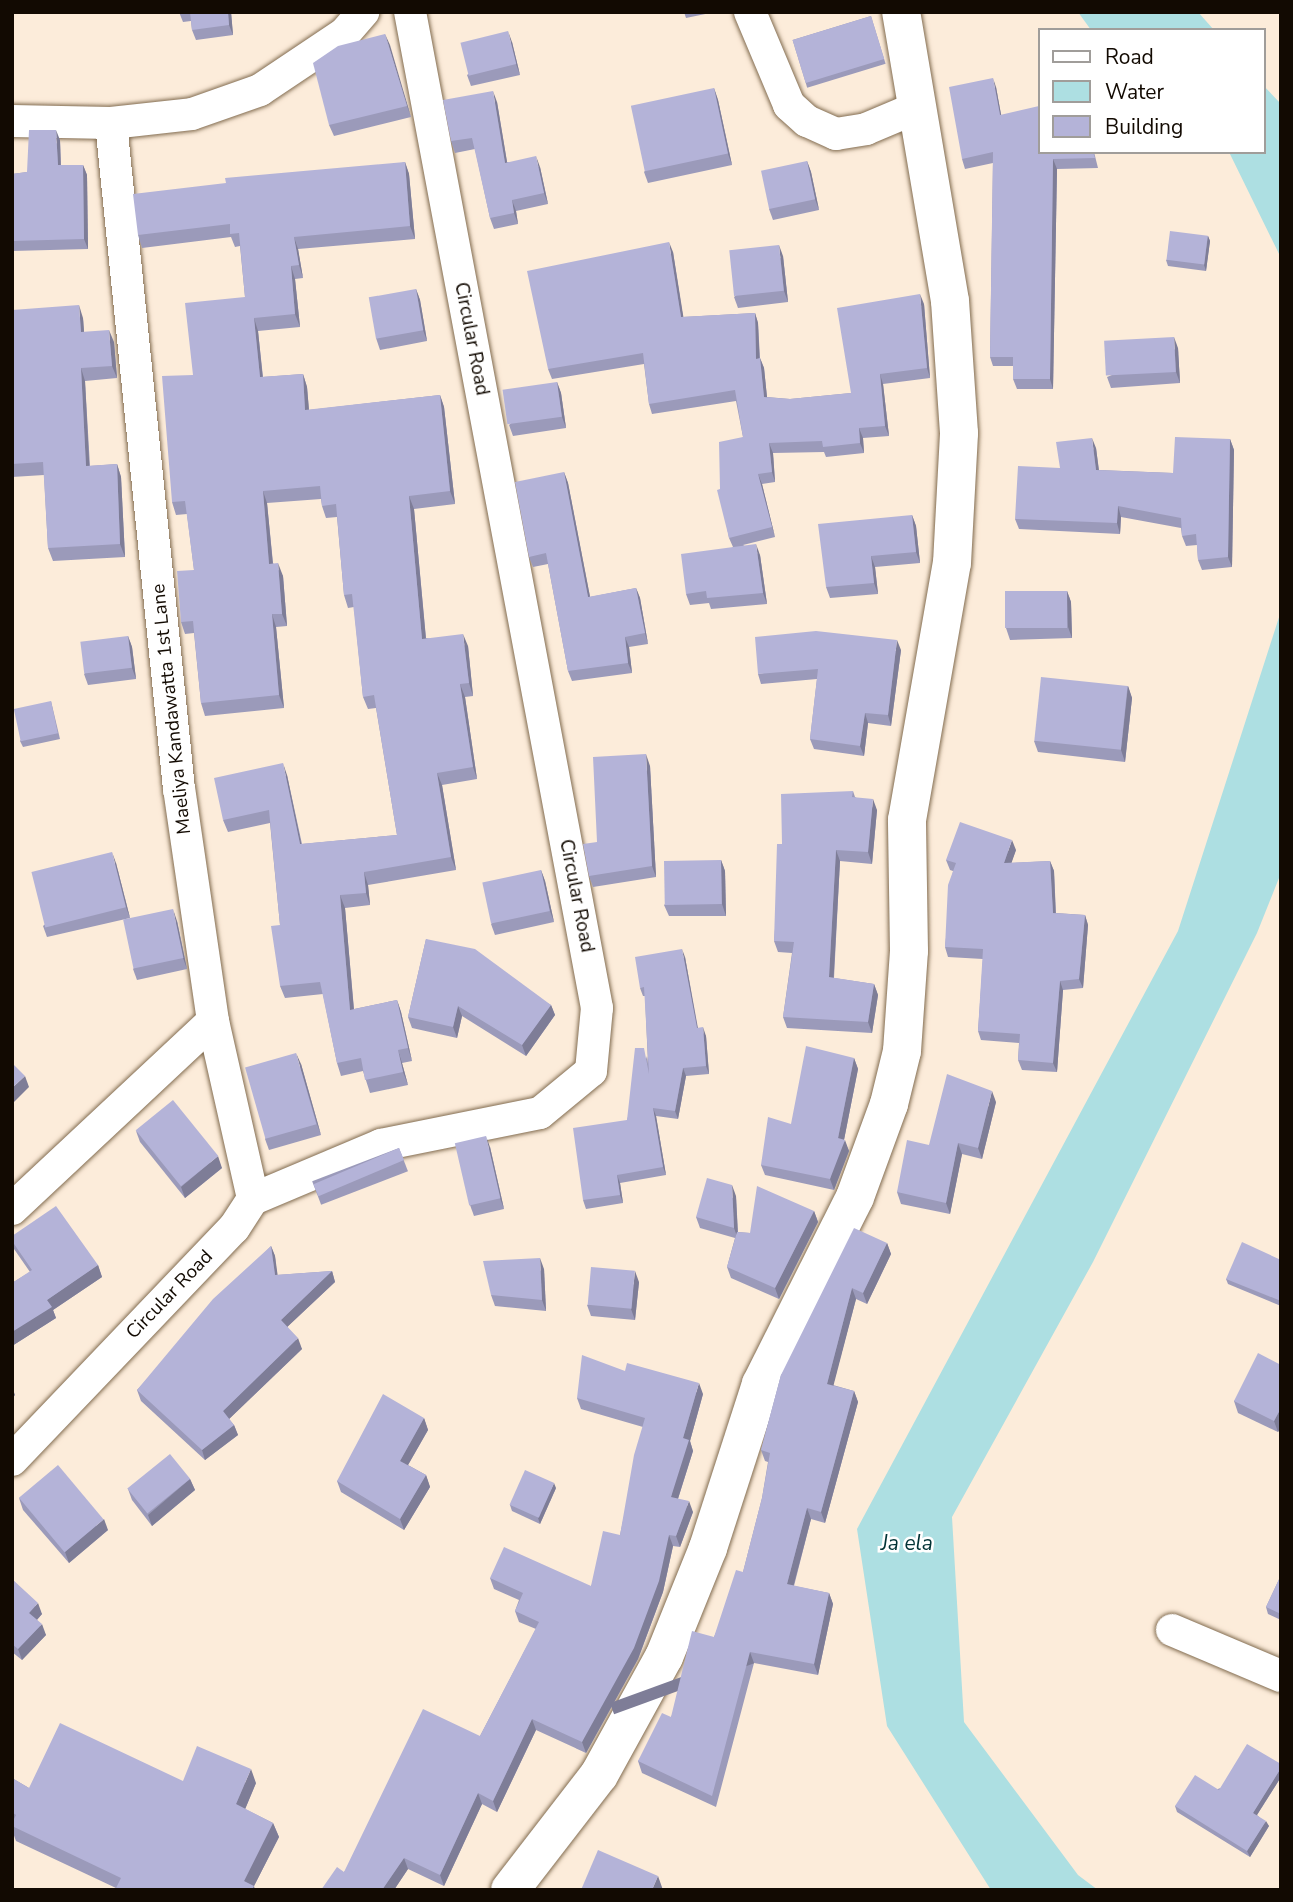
<!DOCTYPE html>
<html>
<head>
<meta charset="utf-8">
<style>
  body { margin:0 }
  #map { position:relative; width:1293px; height:1902px; overflow:hidden; background:#fcecda; font-family:"Nunito Sans",sans-serif }
  div>[style] { position:absolute }
  .water>* { inset:0; background:#addfe2 }
  .roads { filter:drop-shadow(0 0 2px #826c50) drop-shadow(0 0 2px #826c50) }
  .minor>* { height:32px; margin:-16px; padding:0 16px; transform-origin:16px; border-radius:16px; background:#fff }
  .secondary>* { height:38px; margin:-19px; padding:0 19px; transform-origin:19px; border-radius:19px; background:#fff }
  .wall>* { inset:0; background:#9b9aba; transform-origin:0 0 }
  .shaded-wall>* { inset:0; background:#7e7d97; transform-origin:0 0 }
  .building>* { inset:0; background:#b4b3d8; transform-origin:0 0 }
  span { translate:-50% -50%; white-space:nowrap; text-align:center; line-height:1.15; -webkit-text-stroke:5px #fff; paint-order:stroke }
  .street-label { font-size:19px; color:#120a02 }
  .water-label { font-size:21px; color:#013235; font-style:italic }
  .frame { position:absolute; inset:0; border:14px solid #120a02; pointer-events:none }
  .legend { position:absolute; left:1038px; top:28px; width:228px; height:126px; box-sizing:border-box; background:#fff; border:2px solid #a09d9a; margin:0; padding:9px 12px; list-style:none; font-size:21px; color:#120a02 }
  .legend li { display:flex; align-items:center; gap:14px; height:35px }
  .legend b { width:35px; border:2px solid #a09d9a }
</style>
</head>
<body>
<div id="map">
  <div class="water">
    <i style="clip-path:polygon(1078px 12px,1198px 12px,1214px 30px,1091px 30px)"></i>
    <i style="clip-path:polygon(1263px 85px,1281px 104px,1281px 258px,1229px 152px,1263px 152px)"></i>
    <i style="clip-path:polygon(1281px 611px,1281px 873px,1257px 933px,1093px 1262px,952px 1517px,964px 1722px,1078px 1875px,1098px 1890px,991px 1890px,887px 1726px,857px 1529px,1178px 931px)"></i>
  </div>
  <div class="roads">
    <div class="minor">
      <i style="left:750px;top:12px;width:101px;rotate:67.2deg"></i>
      <i style="left:789px;top:105px;width:24px;rotate:42deg"></i>
      <i style="left:807px;top:121px;width:32px;rotate:24deg"></i>
      <i style="left:836px;top:134px;width:30px;rotate:-9deg"></i>
      <i style="left:866px;top:129px;width:54px;rotate:-22.8deg"></i>
      <i style="left:12px;top:121px;width:99px;rotate:1.2deg"></i>
      <i style="left:111px;top:123px;width:81px;rotate:-6.3deg"></i>
      <i style="left:192px;top:114px;width:72px;rotate:-19.4deg"></i>
      <i style="left:260px;top:90px;width:102px;rotate:-33.8deg"></i>
      <i style="left:345px;top:33px;width:28px;rotate:-49deg"></i>
      <i style="left:213px;top:1021px;width:182px;rotate:77.3deg"></i>
      <i style="left:12px;top:1209px;width:275px;rotate:-43.1deg"></i>
      <i style="left:213px;top:1021px;width:234px;rotate:-98.3deg"></i>
      <i style="left:179px;top:789px;width:669px;rotate:-95.83deg"></i>
      <i style="left:12px;top:1460px;width:321px;rotate:-46.3deg"></i>
      <i style="left:234px;top:1228px;width:35px;rotate:-57deg"></i>
      <i style="left:253px;top:1199px;width:139px;rotate:-22.9deg"></i>
      <i style="left:381px;top:1145px;width:162px;rotate:-11.4deg"></i>
      <i style="left:540px;top:1113px;width:66px;rotate:-39.5deg"></i>
      <i style="left:591px;top:1071px;width:63px;rotate:-84.6deg"></i>
      <i style="left:597px;top:1008px;width:1013px;rotate:-100.63deg"></i>
      <i style="left:1172px;top:1630px;width:118px;rotate:22.9deg"></i>
    </div>
    <div class="secondary">
      <i style="left:510px;top:1890px;width:145px;rotate:-52.3deg"></i>
      <i style="left:599px;top:1775px;width:135px;rotate:-61.2deg"></i>
      <i style="left:664px;top:1657px;width:118px;rotate:-68deg"></i>
      <i style="left:708px;top:1548px;width:172px;rotate:-72.1deg"></i>
      <i style="left:761px;top:1384px;width:209px;rotate:-63.3deg"></i>
      <i style="left:855px;top:1197px;width:99px;rotate:-69.9deg"></i>
      <i style="left:889px;top:1104px;width:55px;rotate:-76.2deg"></i>
      <i style="left:902px;top:1051px;width:100px;rotate:-86deg"></i>
      <i style="left:909px;top:951px;width:131px;rotate:-90.9deg"></i>
      <i style="left:907px;top:820px;width:261px;rotate:-80.1deg"></i>
      <i style="left:952px;top:563px;width:130px;rotate:-86.9deg"></i>
      <i style="left:959px;top:433px;width:132px;rotate:-93.9deg"></i>
      <i style="left:950px;top:301px;width:293px;rotate:-99.6deg"></i>
    </div>
  </div>
  <div class="wall">
    <i style="clip-path:polygon(179px 12px,231px 12px,233px 35px,196px 40px,192px 30px,191px 21px,183px 22px)"></i>
    <i style="clip-path:polygon(684px 12px,715px 12px,686px 18px)"></i>
    <i style="left:871px;top:16px;width:50px;height:82px;rotate:73deg"></i>
    <i style="clip-path:polygon(385px 34px,411px 117px,334px 136px,329px 125px)"></i>
    <i style="clip-path:polygon(512px 42px,520px 75px,471px 86px,467px 75px)"></i>
    <i style="clip-path:polygon(996px 87px,1001px 115px,1039px 152px,1094px 152px,1098px 168px,1057px 169px,1053px 389px,1017px 389px,1013px 379px,1013px 366px,993px 366px,990px 357px,993px 163px,965px 169px,962px 159px)"></i>
    <i style="clip-path:polygon(714px 88px,718px 100px,732px 165px,648px 183px,644px 172px)"></i>
    <i style="clip-path:polygon(497px 102px,507px 162px,540px 167px,548px 204px,516px 211px,518px 224px,494px 229px,490px 218px,475px 149px,455px 153px,451px 141px)"></i>
    <i style="clip-path:polygon(60px 140px,61px 165px,83px 165px,87px 175px,88px 249px,12px 251px,12px 174px,27px 172px)"></i>
    <i style="clip-path:polygon(807px 161px,811px 172px,819px 210px,773px 220px,769px 209px)"></i>
    <i style="clip-path:polygon(405px 162px,409px 174px,415px 239px,298px 249px,303px 278px,295px 279px,300px 327px,258px 331px,263px 377px,303px 374px,307px 387px,309px 410px,440px 395px,444px 407px,455px 504px,414px 509px,426px 638px,468px 646px,473px 696px,465px 697px,477px 779px,442px 785px,456px 870px,368px 885px,370px 905px,345px 908px,354px 1009px,397px 1000px,401px 1012px,412px 1061px,402px 1063px,408px 1085px,370px 1093px,363px 1071px,341px 1076px,337px 1063px,323px 994px,285px 998px,280px 986px,280px 925px,270px 823px,228px 832px,223px 820px,287px 775px,302px 844px,397px 835px,376px 708px,368px 709px,363px 697px,354px 607px,348px 608px,344px 595px,337px 517px,326px 518px,322px 506px,321px 499px,267px 503px,273px 563px,283px 576px,287px 626px,276px 627px,284px 708px,205px 716px,201px 703px,194px 633px,185px 634px,181px 622px,194px 570px,187px 514px,176px 515px,172px 502px,193px 375px,245px 297px,240px 246px,235px 247px,231px 237px,142px 248px,138px 235px)"></i>
    <i style="clip-path:polygon(1208px 236px,1210px 241px,1206px 271px,1168px 266px,1166px 260px)"></i>
    <i style="clip-path:polygon(673px 252px,683px 317px,755px 313px,758px 323px,760px 358px,764px 368px,767px 397px,790px 399px,851px 393px,924px 304px,930px 378px,883px 384px,889px 436px,863px 438px,864px 453px,826px 457px,824px 452px,773px 453px,775px 482px,762px 484px,775px 537px,743px 545px,760px 555px,767px 604px,711px 609px,709px 603px,690px 605px,686px 594px,733px 547px,729px 538px,720px 489px,743px 437px,736px 401px,652px 414px,649px 404px,644px 364px,552px 379px,548px 369px)"></i>
    <i style="clip-path:polygon(783px 256px,788px 302px,738px 308px,734px 297px)"></i>
    <i style="clip-path:polygon(416px 289px,420px 300px,427px 341px,380px 350px,376px 338px)"></i>
    <i style="clip-path:polygon(12px 310px,83px 318px,84px 332px,114px 342px,117px 378px,85px 381px,90px 466px,117px 464px,121px 477px,125px 557px,53px 561px,48px 548px,44px 475px,12px 477px)"></i>
    <i style="clip-path:polygon(1178px 348px,1180px 383px,1111px 388px,1107px 377px)"></i>
    <i style="clip-path:polygon(557px 382px,561px 393px,566px 428px,513px 436px,509px 425px)"></i>
    <i style="clip-path:polygon(1230px 439px,1234px 450px,1232px 567px,1202px 570px,1198px 560px,1197px 545px,1186px 546px,1182px 536px,1181px 528px,1121px 517px,1120px 534px,1019px 529px,1015px 519px,1060px 468px,1096px 448px,1099px 470px,1173px 473px)"></i>
    <i style="clip-path:polygon(564px 472px,568px 483px,590px 597px,636px 588px,640px 598px,648px 644px,629px 647px,632px 673px,572px 681px,568px 671px,548px 564px,533px 567px,529px 557px)"></i>
    <i style="clip-path:polygon(912px 515px,916px 526px,920px 563px,875px 567px,878px 594px,830px 598px,826px 587px)"></i>
    <i style="clip-path:polygon(1067px 591px,1071px 602px,1072px 638px,1010px 640px,1006px 628px)"></i>
    <i style="clip-path:polygon(128px 636px,132px 647px,136px 679px,88px 685px,84px 674px)"></i>
    <i style="clip-path:polygon(901px 650px,891px 726px,868px 723px,864px 756px,814px 749px,810px 739px,817px 679px,761px 684px,758px 674px)"></i>
    <i style="clip-path:polygon(1128px 686px,1132px 698px,1125px 762px,1038px 752px,1034px 741px)"></i>
    <i style="clip-path:polygon(51px 701px,60px 739px,23px 747px,20px 741px)"></i>
    <i style="clip-path:polygon(650px 766px,656px 877px,593px 887px,589px 876px,597px 842px)"></i>
    <i style="clip-path:polygon(853px 791px,855px 797px,877px 810px,872px 864px,840px 861px,834px 978px,874px 984px,878px 995px,872px 1033px,787px 1028px,783px 1017px,792px 953px,778px 952px,774px 941px,782px 844px)"></i>
    <i style="clip-path:polygon(1016px 850px,1011px 863px,1050px 861px,1054px 871px,1056px 913px,1085px 915px,1088px 925px,1083px 988px,1063px 990px,1057px 1072px,1022px 1070px,1018px 1060px,1019px 1043px,981px 1040px,978px 1031px,983px 959px,948px 957px,945px 947px,953px 871px,950px 870px,946px 860px)"></i>
    <i style="clip-path:polygon(721px 860px,725px 871px,726px 916px,669px 916px,664px 905px)"></i>
    <i style="clip-path:polygon(116px 863px,130px 918px,47px 937px,43px 926px)"></i>
    <i style="clip-path:polygon(541px 870px,545px 881px,554px 922px,495px 935px,491px 924px)"></i>
    <i style="clip-path:polygon(177px 921px,187px 969px,137px 980px,133px 969px)"></i>
    <i style="clip-path:polygon(426px 939px,551px 1005px,555px 1015px,526px 1056px,462px 1016px,457px 1038px,412px 1028px,408px 1017px)"></i>
    <i style="clip-path:polygon(685px 957px,698px 1028px,706px 1036px,709px 1074px,686px 1076px,678px 1119px,656px 1116px,666px 1175px,620px 1183px,623px 1203px,586px 1209px,583px 1200px,627px 1120px,647px 1056px,648px 1064px,645px 996px,643px 996px,640px 988px)"></i>
    <i style="clip-path:polygon(854px 1058px,858px 1069px,844px 1140px,849px 1151px,834px 1190px,765px 1175px,761px 1165px)"></i>
    <i style="clip-path:polygon(301px 1064px,321px 1135px,269px 1150px,265px 1139px)"></i>
    <i style="clip-path:polygon(996px 1102px,982px 1159px,962px 1154px,950px 1214px,901px 1204px,897px 1192px,929px 1145px)"></i>
    <i style="clip-path:polygon(136px 1131px,222px 1168px,185px 1198px,140px 1142px)"></i>
    <i style="clip-path:polygon(490px 1147px,504px 1209px,474px 1216px,470px 1205px)"></i>
    <i style="left:399px;top:1148px;width:25px;height:93px;rotate:69deg"></i>
    <i style="clip-path:polygon(736px 1196px,738px 1232px,750px 1233px,814px 1211px,818px 1222px,779px 1299px,731px 1278px,727px 1267px,735px 1238px,700px 1228px,696px 1217px)"></i>
    <i style="clip-path:polygon(12px 1236px,98px 1265px,102px 1277px,53px 1310px,56px 1318px,12px 1346px,12px 1283px,30px 1272px,14px 1249px,12px 1244px)"></i>
    <i style="clip-path:polygon(887px 1243px,891px 1254px,867px 1304px,856px 1299px,833px 1385px,854px 1391px,858px 1402px,825px 1523px,811px 1519px,794px 1586px,829px 1593px,833px 1604px,818px 1675px,754px 1663px,716px 1807px,642px 1773px,638px 1761px,671px 1717px,714px 1637px,743px 1572px,762px 1498px,768px 1462px,765px 1461px,761px 1450px,781px 1375px)"></i>
    <i style="clip-path:polygon(271px 1246px,275px 1256px,277px 1275px,332px 1271px,335px 1282px,287px 1327px,302px 1349px,229px 1419px,234px 1425px,238px 1435px,205px 1460px,141px 1401px,137px 1390px)"></i>
    <i style="clip-path:polygon(1281px 1260px,1281px 1306px,1228px 1284px,1226px 1279px)"></i>
    <i style="clip-path:polygon(544px 1269px,546px 1311px,495px 1306px,491px 1295px)"></i>
    <i style="clip-path:polygon(639px 1282px,635px 1320px,591px 1316px,587px 1305px)"></i>
    <i style="clip-path:polygon(1281px 1365px,1281px 1427px,1278px 1432px,1238px 1413px,1234px 1401px)"></i>
    <i style="clip-path:polygon(625px 1371px,703px 1394px,690px 1441px,693px 1451px,678px 1499px,693px 1512px,680px 1547px,673px 1546px,663px 1592px,638px 1659px,586px 1753px,536px 1730px,497px 1812px,482px 1804px,444px 1886px,408px 1869px,394px 1890px,321px 1890px,344px 1872px,480px 1736px,536px 1629px,519px 1622px,515px 1611px,519px 1600px,494px 1589px,490px 1578px,591px 1586px,620px 1535px,643px 1427px,581px 1409px,577px 1398px)"></i>
    <i style="clip-path:polygon(424px 1418px,428px 1430px,408px 1465px,426px 1475px,430px 1487px,404px 1530px,341px 1492px,337px 1481px)"></i>
    <i style="clip-path:polygon(190px 1479px,195px 1490px,152px 1526px,132px 1500px,128px 1489px)"></i>
    <i style="clip-path:polygon(556px 1488px,540px 1524px,512px 1511px,510px 1505px)"></i>
    <i style="clip-path:polygon(19px 1498px,108px 1530px,69px 1563px,23px 1510px)"></i>
    <i style="clip-path:polygon(1281px 1575px,1281px 1620px,1268px 1614px,1266px 1607px)"></i>
    <i style="clip-path:polygon(12px 1579px,42px 1614px,37px 1620px,46px 1635px,22px 1660px,12px 1652px)"></i>
    <i style="clip-path:polygon(1281px 1764px,1281px 1777px,1257px 1815px,1269px 1826px,1250px 1857px,1177px 1812px,1175px 1806px)"></i>
    <i style="clip-path:polygon(12px 1778px,29px 1788px,183px 1781px,256px 1783px,245px 1809px,273px 1823px,279px 1837px,254px 1886px,116px 1888px,16px 1841px,12px 1830px)"></i>
  </div>
  <div class="shaded-wall">
    <i style="clip-path:polygon(228px 12px,231px 12px,233px 35px,229px 25px)"></i>
    <i style="clip-path:polygon(508px 31px,512px 42px,520px 75px,516px 64px)"></i>
    <i style="clip-path:polygon(385px 34px,390px 45px,411px 117px,407px 106px)"></i>
    <i style="clip-path:polygon(993px 78px,996px 87px,1003px 125px,1000px 115px)"></i>
    <i style="clip-path:polygon(714px 88px,718px 100px,732px 165px,728px 154px)"></i>
    <i style="clip-path:polygon(493px 91px,497px 102px,509px 174px,505px 163px)"></i>
    <i style="clip-path:polygon(56px 130px,60px 140px,61px 175px,58px 165px)"></i>
    <i style="clip-path:polygon(536px 156px,540px 167px,548px 204px,544px 193px)"></i>
    <i style="clip-path:polygon(1053px 159px,1057px 169px,1053px 389px,1050px 379px)"></i>
    <i style="clip-path:polygon(807px 161px,811px 172px,819px 210px,815px 199px)"></i>
    <i style="clip-path:polygon(405px 162px,409px 174px,415px 239px,410px 226px)"></i>
    <i style="clip-path:polygon(83px 165px,87px 175px,88px 249px,84px 239px)"></i>
    <i style="clip-path:polygon(512px 200px,516px 211px,518px 224px,514px 213px)"></i>
    <i style="clip-path:polygon(1208px 236px,1210px 241px,1206px 271px,1204px 265px)"></i>
    <i style="clip-path:polygon(294px 237px,298px 249px,303px 278px,299px 265px)"></i>
    <i style="clip-path:polygon(669px 242px,673px 252px,685px 327px,681px 317px)"></i>
    <i style="clip-path:polygon(779px 245px,783px 256px,788px 302px,784px 291px)"></i>
    <i style="clip-path:polygon(291px 266px,295px 279px,300px 327px,295px 314px)"></i>
    <i style="clip-path:polygon(416px 289px,420px 300px,427px 341px,423px 330px)"></i>
    <i style="clip-path:polygon(920px 294px,924px 304px,930px 378px,927px 368px)"></i>
    <i style="clip-path:polygon(79px 305px,83px 318px,85px 345px,81px 332px)"></i>
    <i style="clip-path:polygon(755px 313px,758px 323px,760px 369px,756px 359px)"></i>
    <i style="clip-path:polygon(254px 318px,258px 331px,264px 390px,260px 377px)"></i>
    <i style="clip-path:polygon(109px 330px,114px 342px,117px 378px,112px 366px)"></i>
    <i style="clip-path:polygon(1174px 337px,1178px 348px,1180px 383px,1176px 372px)"></i>
    <i style="clip-path:polygon(760px 358px,764px 368px,768px 407px,764px 397px)"></i>
    <i style="clip-path:polygon(81px 368px,85px 381px,90px 479px,86px 466px)"></i>
    <i style="clip-path:polygon(303px 374px,307px 387px,310px 423px,305px 410px)"></i>
    <i style="clip-path:polygon(880px 374px,883px 384px,889px 436px,885px 426px)"></i>
    <i style="clip-path:polygon(557px 382px,561px 393px,566px 428px,562px 417px)"></i>
    <i style="clip-path:polygon(440px 395px,444px 407px,455px 504px,450px 491px)"></i>
    <i style="clip-path:polygon(859px 428px,863px 438px,864px 453px,860px 443px)"></i>
    <i style="clip-path:polygon(1092px 438px,1096px 448px,1100px 480px,1096px 470px)"></i>
    <i style="clip-path:polygon(1230px 439px,1234px 450px,1232px 567px,1228px 557px)"></i>
    <i style="clip-path:polygon(769px 443px,773px 453px,775px 482px,772px 472px)"></i>
    <i style="clip-path:polygon(117px 464px,121px 477px,125px 557px,120px 544px)"></i>
    <i style="clip-path:polygon(564px 472px,568px 483px,592px 607px,588px 597px)"></i>
    <i style="clip-path:polygon(758px 474px,762px 484px,775px 537px,772px 527px)"></i>
    <i style="clip-path:polygon(263px 491px,267px 503px,274px 576px,269px 564px)"></i>
    <i style="clip-path:polygon(409px 496px,414px 509px,427px 651px,422px 639px)"></i>
    <i style="clip-path:polygon(1118px 506px,1121px 517px,1120px 534px,1117px 523px)"></i>
    <i style="clip-path:polygon(912px 515px,916px 526px,920px 563px,916px 552px)"></i>
    <i style="clip-path:polygon(756px 544px,760px 555px,767px 604px,763px 593px)"></i>
    <i style="clip-path:polygon(871px 556px,875px 567px,878px 594px,874px 583px)"></i>
    <i style="clip-path:polygon(278px 563px,283px 576px,287px 626px,282px 614px)"></i>
    <i style="clip-path:polygon(636px 588px,640px 598px,648px 644px,645px 633px)"></i>
    <i style="clip-path:polygon(1067px 591px,1071px 602px,1072px 638px,1068px 627px)"></i>
    <i style="clip-path:polygon(272px 614px,276px 627px,284px 708px,279px 695px)"></i>
    <i style="clip-path:polygon(463px 634px,468px 646px,473px 696px,469px 683px)"></i>
    <i style="clip-path:polygon(128px 636px,132px 647px,136px 679px,132px 668px)"></i>
    <i style="clip-path:polygon(625px 637px,629px 647px,632px 673px,628px 663px)"></i>
    <i style="clip-path:polygon(897px 640px,901px 650px,891px 726px,888px 715px)"></i>
    <i style="clip-path:polygon(460px 684px,465px 697px,477px 779px,473px 767px)"></i>
    <i style="clip-path:polygon(1128px 686px,1132px 698px,1125px 762px,1121px 750px)"></i>
    <i style="clip-path:polygon(865px 713px,868px 723px,864px 756px,860px 746px)"></i>
    <i style="clip-path:polygon(646px 754px,650px 766px,656px 877px,652px 866px)"></i>
    <i style="clip-path:polygon(283px 763px,287px 775px,304px 857px,300px 844px)"></i>
    <i style="clip-path:polygon(437px 773px,442px 785px,456px 870px,451px 857px)"></i>
    <i style="clip-path:polygon(873px 799px,877px 810px,872px 864px,868px 852px)"></i>
    <i style="clip-path:polygon(1012px 840px,1016px 850px,1008px 873px,1004px 863px)"></i>
    <i style="clip-path:polygon(836px 850px,840px 861px,833px 988px,829px 977px)"></i>
    <i style="clip-path:polygon(112px 852px,116px 863px,130px 918px,126px 907px)"></i>
    <i style="clip-path:polygon(721px 860px,725px 871px,726px 916px,722px 904px)"></i>
    <i style="clip-path:polygon(1050px 861px,1054px 871px,1056px 923px,1053px 913px)"></i>
    <i style="clip-path:polygon(541px 870px,545px 881px,554px 922px,550px 911px)"></i>
    <i style="clip-path:polygon(364px 872px,368px 885px,370px 905px,366px 893px)"></i>
    <i style="clip-path:polygon(340px 895px,345px 908px,355px 1023px,350px 1010px)"></i>
    <i style="clip-path:polygon(173px 909px,177px 921px,187px 969px,183px 958px)"></i>
    <i style="clip-path:polygon(1085px 915px,1088px 925px,1083px 988px,1079px 979px)"></i>
    <i style="clip-path:polygon(682px 949px,685px 957px,699px 1036px,697px 1028px)"></i>
    <i style="clip-path:polygon(1060px 981px,1063px 990px,1057px 1072px,1053px 1063px)"></i>
    <i style="clip-path:polygon(874px 984px,878px 995px,872px 1033px,868px 1022px)"></i>
    <i style="clip-path:polygon(397px 1000px,401px 1012px,412px 1061px,408px 1048px)"></i>
    <i style="clip-path:polygon(551px 1005px,555px 1015px,526px 1056px,522px 1045px)"></i>
    <i style="clip-path:polygon(458px 1006px,462px 1016px,457px 1038px,453px 1027px)"></i>
    <i style="clip-path:polygon(703px 1027px,706px 1036px,709px 1074px,706px 1066px)"></i>
    <i style="clip-path:polygon(398px 1050px,402px 1063px,408px 1085px,403px 1072px)"></i>
    <i style="clip-path:polygon(296px 1053px,301px 1064px,321px 1135px,317px 1124px)"></i>
    <i style="clip-path:polygon(854px 1058px,858px 1069px,843px 1145px,845px 1140px,849px 1151px,834px 1190px,830px 1179px)"></i>
    <i style="clip-path:polygon(683px 1068px,686px 1076px,678px 1119px,675px 1111px)"></i>
    <i style="clip-path:polygon(25px 1076px,29px 1087px,12px 1104px,12px 1088px)"></i>
    <i style="clip-path:polygon(992px 1091px,996px 1102px,982px 1159px,978px 1148px)"></i>
    <i style="clip-path:polygon(653px 1108px,656px 1116px,666px 1175px,663px 1167px)"></i>
    <i style="clip-path:polygon(486px 1136px,490px 1147px,504px 1209px,500px 1198px)"></i>
    <i style="clip-path:polygon(958px 1143px,962px 1154px,950px 1214px,946px 1203px)"></i>
    <i style="clip-path:polygon(218px 1156px,222px 1168px,185px 1198px,181px 1187px)"></i>
    <i style="clip-path:polygon(617px 1175px,620px 1183px,623px 1203px,620px 1195px)"></i>
    <i style="clip-path:polygon(732px 1185px,736px 1196px,738px 1239px,734px 1228px)"></i>
    <i style="clip-path:polygon(814px 1211px,818px 1222px,779px 1299px,775px 1288px)"></i>
    <i style="clip-path:polygon(887px 1243px,891px 1254px,867px 1304px,863px 1293px)"></i>
    <i style="clip-path:polygon(271px 1246px,275px 1256px,279px 1285px,275px 1275px)"></i>
    <i style="clip-path:polygon(540px 1258px,544px 1269px,546px 1311px,542px 1300px)"></i>
    <i style="clip-path:polygon(98px 1265px,102px 1277px,53px 1310px,56px 1318px,12px 1346px,12px 1332px,47px 1300px)"></i>
    <i style="clip-path:polygon(332px 1271px,335px 1282px,284px 1330px,281px 1320px)"></i>
    <i style="clip-path:polygon(635px 1271px,639px 1282px,635px 1320px,631px 1309px)"></i>
    <i style="clip-path:polygon(852px 1288px,856px 1299px,831px 1395px,827px 1384px)"></i>
    <i style="clip-path:polygon(298px 1338px,302px 1349px,227px 1421px,223px 1411px)"></i>
    <i style="clip-path:polygon(699px 1383px,703px 1394px,690px 1441px,693px 1451px,675px 1508px,671px 1497px,683px 1438px)"></i>
    <i style="clip-path:polygon(12px 1387px,15px 1395px,12px 1399px)"></i>
    <i style="clip-path:polygon(854px 1391px,858px 1402px,825px 1523px,821px 1512px)"></i>
    <i style="clip-path:polygon(1281px 1408px,1281px 1427px,1278px 1432px,1274px 1421px)"></i>
    <i style="clip-path:polygon(424px 1418px,428px 1430px,404px 1472px,400px 1461px)"></i>
    <i style="clip-path:polygon(234px 1425px,238px 1435px,205px 1460px,202px 1450px)"></i>
    <i style="clip-path:polygon(426px 1475px,430px 1487px,404px 1530px,400px 1519px)"></i>
    <i style="clip-path:polygon(190px 1479px,195px 1490px,152px 1526px,148px 1515px)"></i>
    <i style="clip-path:polygon(554px 1483px,556px 1488px,540px 1524px,538px 1518px)"></i>
    <i style="clip-path:polygon(689px 1501px,693px 1512px,680px 1547px,676px 1536px)"></i>
    <i style="clip-path:polygon(807px 1508px,811px 1519px,791px 1595px,787px 1584px)"></i>
    <i style="clip-path:polygon(104px 1519px,108px 1530px,69px 1563px,65px 1552px)"></i>
    <i style="clip-path:polygon(669px 1535px,673px 1546px,663px 1592px,638px 1659px,586px 1753px,582px 1742px)"></i>
    <i style="clip-path:polygon(829px 1593px,833px 1604px,818px 1675px,814px 1664px)"></i>
    <i style="clip-path:polygon(38px 1603px,42px 1614px,33px 1624px,29px 1613px)"></i>
    <i style="clip-path:polygon(42px 1624px,46px 1635px,22px 1660px,18px 1649px)"></i>
    <i style="left:750px;top:1652px;width:12px;height:149px;rotate:70deg"></i>
    <i style="clip-path:polygon(532px 1719px,536px 1730px,497px 1812px,493px 1801px)"></i>
    <i style="clip-path:polygon(1281px 1768px,1281px 1777px,1255px 1818px,1253px 1813px)"></i>
    <i style="clip-path:polygon(251px 1769px,256px 1783px,241px 1819px,236px 1804px)"></i>
    <i style="clip-path:polygon(478px 1793px,482px 1804px,444px 1886px,440px 1875px)"></i>
    <i style="clip-path:polygon(1266px 1821px,1269px 1826px,1250px 1857px,1247px 1851px)"></i>
    <i style="clip-path:polygon(273px 1823px,279px 1837px,254px 1886px,255px 1890px,247px 1890px,244px 1881px)"></i>
    <i style="clip-path:polygon(404px 1858px,408px 1869px,394px 1890px,382px 1890px)"></i>
    <i style="clip-path:polygon(658px 1876px,663px 1890px,652px 1890px)"></i>
  </div>
  <div class="building">
    <i style="clip-path:polygon(190px 12px,228px 12px,229px 25px,192px 30px)"></i>
    <i style="left:871px;top:16px;width:45px;height:82px;rotate:73deg"></i>
    <i style="left:508px;top:31px;width:34px;height:49px;rotate:76deg"></i>
    <i style="clip-path:polygon(385px 34px,407px 106px,329px 125px,313px 63px,338px 46px)"></i>
    <i style="clip-path:polygon(993px 78px,1000px 115px,1039px 106px,1039px 152px,1093px 152px,1095px 158px,1053px 159px,1050px 379px,1013px 379px,1013px 357px,990px 357px,993px 152px,962px 159px,949px 87px)"></i>
    <i style="left:714px;top:88px;width:67px;height:85px;rotate:78deg"></i>
    <i style="clip-path:polygon(493px 91px,505px 163px,536px 156px,544px 193px,512px 200px,514px 213px,490px 218px,472px 138px,451px 141px,443px 100px)"></i>
    <i style="clip-path:polygon(29px 130px,56px 130px,58px 165px,83px 165px,84px 239px,12px 241px,12px 174px,27px 172px)"></i>
    <i style="left:807px;top:161px;width:39px;height:47px;rotate:78deg"></i>
    <i style="clip-path:polygon(405px 162px,410px 226px,294px 237px,299px 265px,291px 266px,295px 314px,254px 318px,260px 377px,303px 374px,305px 410px,440px 395px,450px 491px,409px 496px,422px 639px,463px 634px,469px 683px,460px 684px,473px 767px,437px 773px,451px 857px,364px 872px,366px 893px,340px 895px,350px 1010px,397px 1000px,408px 1048px,398px 1050px,403px 1072px,365px 1080px,361px 1058px,337px 1063px,320px 982px,280px 986px,271px 926px,280px 925px,269px 810px,223px 820px,214px 778px,283px 763px,300px 844px,397px 835px,374px 695px,363px 697px,352px 594px,344px 595px,336px 504px,322px 506px,320px 486px,263px 491px,269px 564px,278px 563px,282px 614px,272px 614px,279px 695px,201px 703px,193px 621px,181px 622px,177px 571px,194px 570px,185px 501px,172px 502px,162px 376px,193px 375px,185px 303px,245px 297px,239px 233px,230px 234px,230px 224px,138px 235px,133px 194px,226px 183px,225px 178px)"></i>
    <i style="left:1170px;top:231px;width:38px;height:29px;rotate:7deg"></i>
    <i style="clip-path:polygon(669px 242px,681px 317px,755px 313px,756px 359px,760px 358px,764px 397px,790px 399px,851px 393px,837px 308px,920px 294px,927px 368px,880px 374px,885px 426px,859px 428px,860px 443px,823px 447px,822px 441px,769px 443px,772px 472px,758px 474px,772px 527px,729px 538px,717px 490px,720px 489px,719px 442px,743px 437px,735px 390px,649px 404px,643px 353px,548px 369px,527px 271px)"></i>
    <i style="left:779px;top:245px;width:46px;height:50px;rotate:84deg"></i>
    <i style="left:416px;top:289px;width:42px;height:48px;rotate:80deg"></i>
    <i style="clip-path:polygon(79px 305px,81px 332px,109px 330px,112px 366px,81px 368px,86px 466px,117px 464px,120px 544px,48px 548px,43px 462px,12px 464px,12px 310px)"></i>
    <i style="left:1174px;top:337px;width:35px;height:70px;rotate:87deg"></i>
    <i style="left:557px;top:382px;width:35px;height:55px;rotate:82deg"></i>
    <i style="clip-path:polygon(1175px 437px,1230px 439px,1228px 557px,1198px 560px,1196px 534px,1182px 536px,1181px 518px,1118px 506px,1117px 523px,1015px 519px,1018px 466px,1060px 468px,1056px 442px,1092px 438px,1096px 470px,1173px 473px)"></i>
    <i style="clip-path:polygon(564px 472px,588px 597px,636px 588px,645px 633px,625px 637px,628px 663px,568px 671px,546px 553px,529px 557px,515px 482px)"></i>
    <i style="clip-path:polygon(912px 515px,916px 552px,871px 556px,874px 583px,826px 587px,818px 524px)"></i>
    <i style="clip-path:polygon(756px 544px,763px 593px,707px 598px,706px 591px,686px 594px,681px 554px)"></i>
    <i style="left:1005px;top:591px;width:62px;height:37px"></i>
    <i style="clip-path:polygon(816px 631px,897px 640px,888px 715px,865px 713px,860px 746px,810px 739px,818px 669px,758px 674px,755px 637px)"></i>
    <i style="left:128px;top:636px;width:32px;height:48px;rotate:83deg"></i>
    <i style="left:1041px;top:677px;width:87px;height:64px;rotate:6deg"></i>
    <i style="left:51px;top:701px;width:33px;height:38px;rotate:78deg"></i>
    <i style="clip-path:polygon(646px 754px,652px 866px,589px 876px,583px 844px,597px 842px,593px 757px)"></i>
    <i style="clip-path:polygon(853px 791px,852px 797px,873px 799px,868px 852px,836px 850px,829px 977px,874px 984px,868px 1022px,783px 1017px,794px 942px,774px 941px,777px 844px,782px 844px,781px 794px)"></i>
    <i style="clip-path:polygon(960px 822px,1012px 840px,1004px 863px,1050px 861px,1053px 913px,1085px 915px,1079px 979px,1060px 981px,1053px 1063px,1018px 1060px,1020px 1034px,978px 1031px,983px 949px,945px 947px,948px 885px,956px 863px,946px 860px)"></i>
    <i style="left:112px;top:852px;width:57px;height:83px;rotate:76deg"></i>
    <i style="left:721px;top:860px;width:44px;height:57px;rotate:89deg"></i>
    <i style="left:541px;top:870px;width:42px;height:60px;rotate:78deg"></i>
    <i style="left:173px;top:909px;width:50px;height:51px;rotate:78deg"></i>
    <i style="clip-path:polygon(426px 939px,475px 949px,551px 1005px,522px 1045px,458px 1006px,453px 1027px,408px 1017px)"></i>
    <i style="clip-path:polygon(682px 949px,697px 1028px,703px 1027px,706px 1066px,683px 1068px,675px 1111px,653px 1108px,663px 1167px,617px 1175px,620px 1195px,583px 1200px,573px 1128px,627px 1120px,635px 1048px,644px 1048px,649px 1074px,644px 987px,640px 988px,635px 957px)"></i>
    <i style="clip-path:polygon(806px 1046px,854px 1058px,838px 1138px,845px 1140px,830px 1179px,761px 1165px,768px 1117px,791px 1124px)"></i>
    <i style="left:296px;top:1053px;width:74px;height:53px;rotate:74deg"></i>
    <i style="clip-path:polygon(12px 1063px,25px 1076px,12px 1088px)"></i>
    <i style="clip-path:polygon(947px 1074px,992px 1091px,978px 1148px,958px 1143px,946px 1203px,897px 1192px,907px 1140px,929px 1145px)"></i>
    <i style="left:173px;top:1100px;width:72px;height:48px;rotate:51deg"></i>
    <i style="left:486px;top:1136px;width:64px;height:32px;rotate:77deg"></i>
    <i style="left:399px;top:1148px;width:13px;height:93px;rotate:67deg"></i>
    <i style="clip-path:polygon(707px 1178px,732px 1185px,734px 1228px,696px 1217px)"></i>
    <i style="clip-path:polygon(757px 1186px,814px 1211px,775px 1288px,727px 1267px,737px 1232px,750px 1233px)"></i>
    <i style="clip-path:polygon(56px 1206px,98px 1265px,47px 1300px,52px 1307px,12px 1332px,12px 1283px,32px 1270px,12px 1241px,12px 1236px)"></i>
    <i style="clip-path:polygon(854px 1228px,887px 1243px,863px 1293px,852px 1288px,827px 1384px,854px 1391px,821px 1512px,807px 1508px,787px 1584px,829px 1593px,814px 1664px,750px 1652px,712px 1796px,638px 1761px,662px 1713px,671px 1717px,692px 1631px,714px 1637px,736px 1570px,743px 1572px,762px 1498px,770px 1453px,761px 1450px,781px 1375px)"></i>
    <i style="clip-path:polygon(1242px 1242px,1281px 1260px,1281px 1301px,1226px 1279px)"></i>
    <i style="clip-path:polygon(271px 1246px,275px 1275px,332px 1271px,281px 1320px,298px 1338px,223px 1411px,234px 1425px,202px 1450px,137px 1390px,213px 1299px)"></i>
    <i style="clip-path:polygon(540px 1258px,542px 1300px,491px 1295px,483px 1261px)"></i>
    <i style="left:591px;top:1267px;width:44px;height:38px;rotate:5deg"></i>
    <i style="clip-path:polygon(1258px 1353px,1281px 1365px,1281px 1408px,1274px 1421px,1234px 1401px)"></i>
    <i style="clip-path:polygon(582px 1355px,625px 1371px,627px 1363px,699px 1383px,683px 1438px,689px 1440px,671px 1497px,689px 1501px,676px 1536px,669px 1535px,659px 1581px,634px 1648px,582px 1742px,532px 1719px,493px 1801px,478px 1793px,440px 1875px,404px 1858px,382px 1890px,321px 1890px,337px 1867px,344px 1872px,423px 1709px,480px 1736px,539px 1622px,515px 1611px,523px 1593px,490px 1578px,504px 1547px,591px 1586px,603px 1531px,620px 1535px,634px 1455px,645px 1418px,577px 1398px)"></i>
    <i style="clip-path:polygon(383px 1394px,424px 1418px,400px 1461px,426px 1475px,400px 1519px,337px 1481px)"></i>
    <i style="left:170px;top:1454px;width:32px;height:55px;rotate:51deg"></i>
    <i style="left:58px;top:1465px;width:71px;height:51px;rotate:50deg"></i>
    <i style="left:525px;top:1470px;width:32px;height:38px;rotate:24deg"></i>
    <i style="clip-path:polygon(1281px 1575px,1281px 1614px,1266px 1607px)"></i>
    <i style="clip-path:polygon(12px 1579px,38px 1603px,29px 1613px,42px 1624px,18px 1649px,12px 1644px)"></i>
    <i style="clip-path:polygon(60px 1723px,183px 1781px,197px 1746px,251px 1769px,236px 1804px,273px 1823px,244px 1881px,254px 1886px,252px 1890px,115px 1890px,121px 1878px,12px 1826px,12px 1823px,16px 1815px,12px 1812px,12px 1778px,29px 1788px)"></i>
    <i style="clip-path:polygon(1247px 1744px,1281px 1764px,1281px 1768px,1253px 1813px,1266px 1821px,1247px 1851px,1175px 1806px,1195px 1775px,1219px 1790px)"></i>
    <i style="clip-path:polygon(598px 1850px,658px 1876px,652px 1890px,581px 1890px)"></i>
  </div>
  <div class="street-label">
    <span style="left:471px;top:339px;rotate:79deg">Circular Road</span>
    <span style="left:172px;top:709px;rotate:-96deg">Maeliya Kandawatta 1st Lane</span>
    <span style="left:576px;top:896px;rotate:79deg">Circular Road</span>
    <span style="left:170px;top:1295px;rotate:-46deg">Circular Road</span>
  </div>
  <div class="water-label">
    <span style="left:907px;top:1543px">Ja ela</span>
  </div>
  <div class="frame"></div>
  <ul class="legend">
  <li><b style="height:9px;background:#fff"></b>Road</li>
  <li><b style="height:19px;background:#addfe2"></b>Water</li>
  <li><b style="height:19px;background:#b4b3d8"></b>Building</li>
  </ul>
</div>
</body>
</html>
